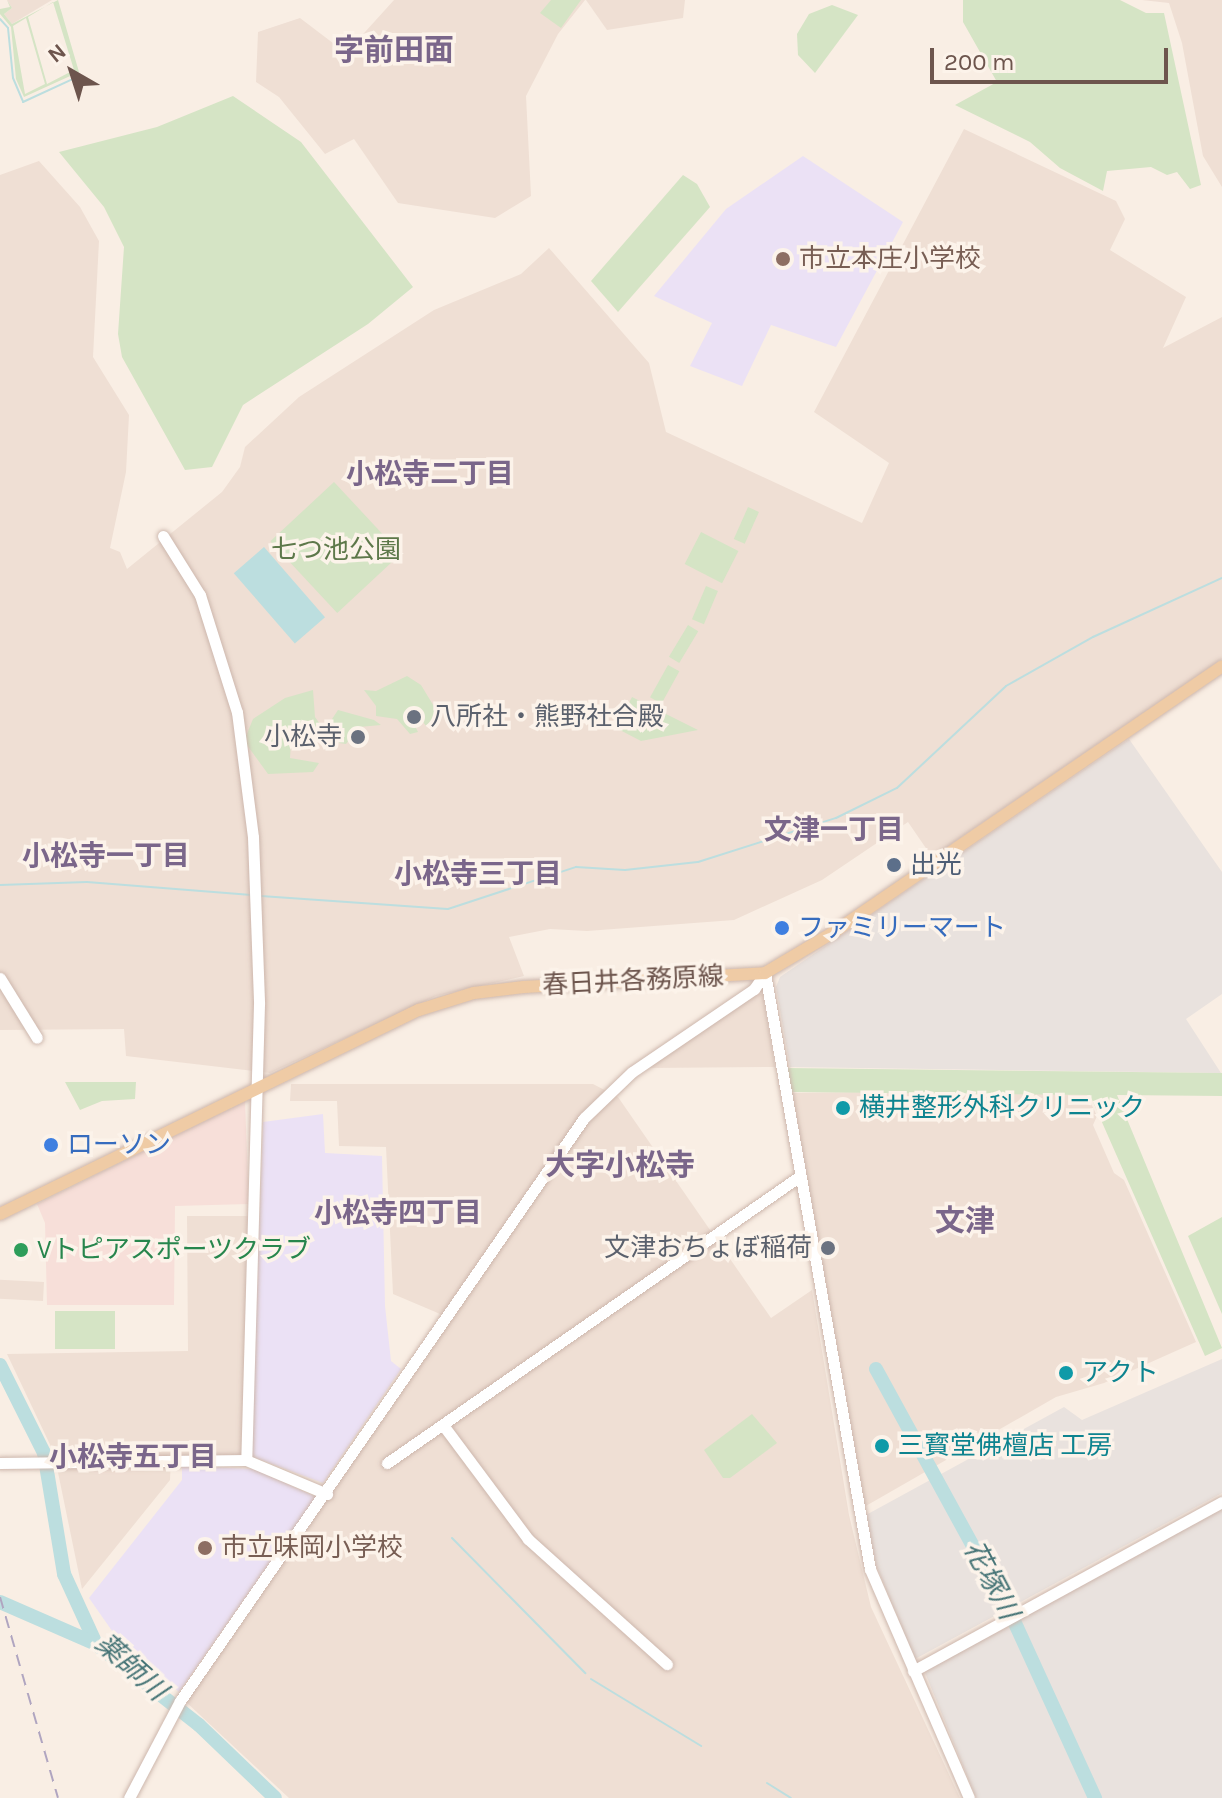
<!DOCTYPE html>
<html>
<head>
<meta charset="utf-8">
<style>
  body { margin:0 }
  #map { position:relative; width:1222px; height:1798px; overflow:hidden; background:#f9eee4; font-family:Karla,"Noto Sans JP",sans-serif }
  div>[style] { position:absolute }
  .residential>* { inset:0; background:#efdfd4; transform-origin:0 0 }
  .commercial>* { inset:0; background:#f7dfd9 }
  .industrial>* { inset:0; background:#e9e2de }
  .education>* { inset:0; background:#ebe1f5 }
  .green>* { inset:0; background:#d5e4c5; transform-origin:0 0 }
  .water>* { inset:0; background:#bcdedf; transform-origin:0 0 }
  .stream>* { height:2px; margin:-1px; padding:0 1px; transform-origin:1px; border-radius:1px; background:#bcdedf }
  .river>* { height:14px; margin:-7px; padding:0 7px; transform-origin:7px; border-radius:7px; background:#bcdedf }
  .roads { filter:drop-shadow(0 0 2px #cdb7ad) drop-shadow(0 0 2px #cdb7ad) }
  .secondary>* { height:11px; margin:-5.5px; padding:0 5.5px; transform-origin:5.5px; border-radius:5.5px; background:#fff }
  .primary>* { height:12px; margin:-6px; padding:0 6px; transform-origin:6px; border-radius:6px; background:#efcba5 }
  .rail>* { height:2px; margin-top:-1px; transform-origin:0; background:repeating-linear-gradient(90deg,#b0a5c0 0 12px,transparent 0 20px) }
  .dots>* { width:22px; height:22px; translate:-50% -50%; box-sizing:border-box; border:4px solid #fcf3ea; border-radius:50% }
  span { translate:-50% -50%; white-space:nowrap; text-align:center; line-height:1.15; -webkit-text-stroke:7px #fcf3ea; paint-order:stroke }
  .education-label { font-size:26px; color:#785e54 }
  .left { translate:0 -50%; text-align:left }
  .park-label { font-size:26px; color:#5d784a }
  .worship-label { font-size:26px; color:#5b616d }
  .right { translate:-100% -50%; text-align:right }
  .service-label { font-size:26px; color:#4e5e75 }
  .shop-label { font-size:26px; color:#366cbe }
  .street-label { font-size:26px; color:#6d554d }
  .culture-label { font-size:26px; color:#0d838f }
  .leisure-label { font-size:26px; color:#27864d }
  .neighbourhood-label { font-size:28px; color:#7a668a; font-weight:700 }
  .water-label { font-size:28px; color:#477577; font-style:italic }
  .quarter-label { font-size:30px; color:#7a668a; font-weight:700 }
  .north { position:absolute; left:32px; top:32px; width:80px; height:80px; -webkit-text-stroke:6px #fcf3ea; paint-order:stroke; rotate:321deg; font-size:22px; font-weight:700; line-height:32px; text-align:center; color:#6d554d }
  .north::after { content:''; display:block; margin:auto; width:28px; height:36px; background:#6d554d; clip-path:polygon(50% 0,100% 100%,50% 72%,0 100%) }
  .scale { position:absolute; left:930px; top:48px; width:238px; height:36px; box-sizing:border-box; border:4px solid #6d554d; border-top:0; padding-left:10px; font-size:24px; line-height:28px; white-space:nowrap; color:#6d554d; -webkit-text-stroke:6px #fcf3ea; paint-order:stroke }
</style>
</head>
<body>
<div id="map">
  <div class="residential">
    <i style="clip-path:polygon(7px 0,52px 0,12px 24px,4px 14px,12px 8px)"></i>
    <i style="clip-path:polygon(394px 0,585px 0,558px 34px,526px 96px,531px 196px,495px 218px,398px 203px,354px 139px,325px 154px,279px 97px,256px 82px,258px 32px,300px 18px,346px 53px)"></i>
    <i style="clip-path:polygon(586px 0,685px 0,683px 18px,607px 30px)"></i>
    <i style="clip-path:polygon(1142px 0,1222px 0,1222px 187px,1203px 156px,1182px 43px,1169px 3px)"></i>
    <i style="clip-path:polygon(964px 129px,1116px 201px,1125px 219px,1110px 250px,1186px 297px,1163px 348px,1222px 317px,1222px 659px,932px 857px,908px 822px,822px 880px,734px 920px,587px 931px,550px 929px,509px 937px,524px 976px,436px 996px,270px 1073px,126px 1056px,124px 1029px,0 1030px,0 175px,39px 161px,80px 207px,99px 241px,93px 357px,129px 415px,126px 472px,110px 548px,120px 552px,127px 569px,222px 492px,240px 467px,245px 447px,299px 397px,434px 310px,521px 274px,549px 248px,649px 363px,666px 432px,862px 523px,889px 463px,814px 412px)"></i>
    <i style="clip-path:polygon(756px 992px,763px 995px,775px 1067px,649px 1068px)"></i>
    <i style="clip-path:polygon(291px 1084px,593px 1084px,618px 1097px,771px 1318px,812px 1290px,849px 1515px,871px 1607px,960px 1798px,289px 1798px,185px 1701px,452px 1319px,393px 1294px,386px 1147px,339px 1146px,337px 1101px,290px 1101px)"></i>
    <i style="clip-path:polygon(948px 1091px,1087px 1095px,1097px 1116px,1093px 1125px,1114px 1173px,1124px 1180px,1196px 1342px,1104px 1383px,1056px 1397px,864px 1507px,788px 1093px)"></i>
    <i style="clip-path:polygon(187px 1216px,250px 1216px,242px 1457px,171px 1457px,170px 1480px,82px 1589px,54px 1453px,7px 1354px,188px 1351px)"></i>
    <i style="left:44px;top:1282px;width:19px;height:44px;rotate:93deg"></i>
  </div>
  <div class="commercial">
    <i style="clip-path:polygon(245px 1101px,249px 1204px,175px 1206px,174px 1305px,47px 1305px,45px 1223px,37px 1204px)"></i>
  </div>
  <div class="industrial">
    <i style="clip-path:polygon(1129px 739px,1222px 872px,1222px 994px,1186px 1019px,1221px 1073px,790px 1067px,776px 987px,780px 977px)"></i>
    <i style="clip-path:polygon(1222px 1359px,1222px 1493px,915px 1659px,876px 1565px,866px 1515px,1064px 1407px,1082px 1420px)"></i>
    <i style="clip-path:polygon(1222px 1509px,1222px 1798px,976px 1798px,924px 1670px)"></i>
  </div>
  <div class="education">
    <i style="clip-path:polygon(803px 156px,903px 222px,836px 347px,771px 325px,742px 386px,690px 366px,712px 323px,654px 296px,726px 209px)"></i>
    <i style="clip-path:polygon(323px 1114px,325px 1153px,382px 1156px,385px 1306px,391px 1361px,401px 1369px,323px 1483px,251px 1456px,263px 1122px)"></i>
    <i style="clip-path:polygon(182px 1466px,254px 1469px,316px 1497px,179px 1692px,117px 1638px,89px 1598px,182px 1480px)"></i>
  </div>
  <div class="green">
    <i style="clip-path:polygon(evenodd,7px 0,12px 8px,4px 14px,12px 24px,58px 0,79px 72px,24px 97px,16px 79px,11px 27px,0 14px,0 9px,10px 7px,7px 0,53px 2px,74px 70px,47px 84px,28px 17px,53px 2px,7px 0,26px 18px,45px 84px,25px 94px,13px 26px,26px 18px)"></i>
    <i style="clip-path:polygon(551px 0,581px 0,561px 28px,540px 13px)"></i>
    <i style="clip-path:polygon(963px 0,1120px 0,1146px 13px,1164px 13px,1201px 185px,1190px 189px,1177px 172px,1167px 175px,1151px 167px,1107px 171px,1103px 191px,1060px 168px,1030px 142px,955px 105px,997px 82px,963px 22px)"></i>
    <i style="clip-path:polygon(832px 5px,858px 15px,815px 73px,798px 55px,797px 34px,809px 14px)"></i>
    <i style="clip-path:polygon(233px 96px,301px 142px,413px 287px,368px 324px,243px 405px,212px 467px,185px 470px,122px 357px,118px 334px,124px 247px,104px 207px,59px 152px,157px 127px)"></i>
    <i style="clip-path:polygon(683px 175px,697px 184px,710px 207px,618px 312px,591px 281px)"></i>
    <i style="left:334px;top:482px;width:98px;height:87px;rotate:47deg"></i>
    <i style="left:748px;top:507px;width:12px;height:35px;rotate:24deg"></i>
    <i style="left:701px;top:532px;width:42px;height:36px;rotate:27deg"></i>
    <i style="left:706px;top:586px;width:13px;height:36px;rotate:23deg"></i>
    <i style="left:688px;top:625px;width:12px;height:37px;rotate:31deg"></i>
    <i style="left:668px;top:665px;width:13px;height:37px;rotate:29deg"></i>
    <i style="clip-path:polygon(407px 676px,421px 685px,438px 713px,426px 726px,413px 708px,407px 710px,418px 732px,410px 734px,397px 719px,376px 716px,376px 706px,364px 690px,376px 691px)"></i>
    <i style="clip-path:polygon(313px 690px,315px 717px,322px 727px,291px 743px,290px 758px,319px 763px,313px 772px,268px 774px,244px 741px,253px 719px,285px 698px)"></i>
    <i style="clip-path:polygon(632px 697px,698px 730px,641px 741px,616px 728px)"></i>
    <i style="clip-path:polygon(338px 710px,374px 720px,381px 725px,359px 727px,346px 744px,339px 743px,332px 719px)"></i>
    <i style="clip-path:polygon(786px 1068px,1222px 1073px,1222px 1096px,1117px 1095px,1222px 1348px,1205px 1356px,1090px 1095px,791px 1092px)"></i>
    <i style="clip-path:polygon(65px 1082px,136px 1082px,135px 1099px,102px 1101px,80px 1110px)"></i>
    <i style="clip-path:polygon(1222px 1217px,1222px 1314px,1188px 1236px)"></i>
    <i style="left:55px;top:1311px;width:60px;height:38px"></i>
    <i style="clip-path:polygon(752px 1414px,777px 1443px,730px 1478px,723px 1478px,704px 1450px)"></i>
  </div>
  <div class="water">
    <i style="left:264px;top:547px;width:93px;height:40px;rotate:49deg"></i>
  </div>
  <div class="stream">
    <i style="left:0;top:19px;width:12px;rotate:48deg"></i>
    <i style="left:8px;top:28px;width:50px;rotate:84.3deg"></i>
    <i style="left:13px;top:78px;width:26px;rotate:67deg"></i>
    <i style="left:23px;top:102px;width:57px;rotate:-24.8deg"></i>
    <i style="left:0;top:885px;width:87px;rotate:-2deg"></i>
    <i style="left:87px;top:882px;width:165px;rotate:4.5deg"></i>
    <i style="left:261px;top:896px;width:187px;rotate:4deg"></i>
    <i style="left:448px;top:909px;width:135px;rotate:-18.2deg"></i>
    <i style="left:576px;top:867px;width:49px;rotate:3.5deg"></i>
    <i style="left:625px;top:870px;width:73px;rotate:-6.3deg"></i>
    <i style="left:698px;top:862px;width:145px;rotate:-17.7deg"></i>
    <i style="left:836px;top:818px;width:68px;rotate:-26.2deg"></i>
    <i style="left:897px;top:788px;width:149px;rotate:-43.1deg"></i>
    <i style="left:1006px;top:686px;width:100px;rotate:-29.4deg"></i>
    <i style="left:1093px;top:637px;width:142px;rotate:-24.6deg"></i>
    <i style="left:452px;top:1538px;width:190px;rotate:45.4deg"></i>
    <i style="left:591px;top:1679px;width:129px;rotate:31.3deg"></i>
    <i style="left:767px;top:1783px;width:28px;rotate:32deg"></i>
  </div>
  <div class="river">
    <i style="left:0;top:1365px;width:98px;rotate:63.4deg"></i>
    <i style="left:44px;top:1453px;width:123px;rotate:80.6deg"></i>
    <i style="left:64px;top:1574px;width:77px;rotate:65.4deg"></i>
    <i style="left:96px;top:1644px;width:131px;rotate:38.2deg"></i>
    <i style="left:199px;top:1725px;width:105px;rotate:43.8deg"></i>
    <i style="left:876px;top:1369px;width:287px;rotate:61.3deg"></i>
    <i style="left:1014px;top:1621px;width:195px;rotate:65.4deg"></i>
    <i style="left:0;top:1602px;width:105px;rotate:23.6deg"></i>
  </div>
  <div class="roads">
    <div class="secondary">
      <i style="left:163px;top:536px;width:70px;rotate:57.9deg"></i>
      <i style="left:200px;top:595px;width:123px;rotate:72.5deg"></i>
      <i style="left:237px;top:712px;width:126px;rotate:82.7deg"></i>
      <i style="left:253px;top:837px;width:167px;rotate:87.9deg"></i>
      <i style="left:259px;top:1004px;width:456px;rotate:91.6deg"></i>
      <i style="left:765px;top:973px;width:605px;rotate:80.01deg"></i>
      <i style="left:870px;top:1569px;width:249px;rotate:66.6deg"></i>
      <i style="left:0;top:978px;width:70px;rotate:58.3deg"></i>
      <i style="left:443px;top:1425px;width:142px;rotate:53.3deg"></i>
      <i style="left:528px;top:1539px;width:187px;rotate:42deg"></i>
      <i style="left:0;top:1463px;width:246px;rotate:-0.7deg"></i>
      <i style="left:246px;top:1460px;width:88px;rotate:22.8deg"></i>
      <i style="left:387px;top:1463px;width:503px;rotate:-34.8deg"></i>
      <i style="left:913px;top:1671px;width:352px;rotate:-28.7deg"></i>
      <i style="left:129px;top:1798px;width:110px;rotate:-62.3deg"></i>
      <i style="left:180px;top:1701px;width:709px;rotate:-55.28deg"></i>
      <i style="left:584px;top:1118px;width:66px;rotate:-43.8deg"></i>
      <i style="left:632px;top:1072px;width:148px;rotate:-34.2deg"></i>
      <i style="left:754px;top:989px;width:19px;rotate:-55deg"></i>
    </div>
    <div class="primary">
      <i style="left:0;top:1214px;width:466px;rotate:-26deg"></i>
      <i style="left:419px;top:1010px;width:58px;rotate:-17.2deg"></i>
      <i style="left:474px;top:993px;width:50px;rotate:-6.8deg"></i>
      <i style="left:524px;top:987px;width:241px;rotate:-3.3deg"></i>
      <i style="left:765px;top:973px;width:80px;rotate:-30.7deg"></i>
      <i style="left:834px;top:932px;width:470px;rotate:-34.4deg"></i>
    </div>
  </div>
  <div class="rail">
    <i style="left:0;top:1597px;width:209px;rotate:73.9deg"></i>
  </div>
  <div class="dots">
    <i style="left:783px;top:259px;background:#8d6e63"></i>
    <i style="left:414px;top:717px;background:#6b7280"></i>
    <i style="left:358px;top:737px;background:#6b7280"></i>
    <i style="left:894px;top:865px;background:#5c6f8a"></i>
    <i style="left:782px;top:928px;background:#3f7fe0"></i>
    <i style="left:843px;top:1108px;background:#0f9aa8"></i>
    <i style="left:51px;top:1145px;background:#3f7fe0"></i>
    <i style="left:828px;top:1248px;background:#6b7280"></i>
    <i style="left:21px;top:1250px;background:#2e9e5b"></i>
    <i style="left:1066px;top:1373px;background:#0f9aa8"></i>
    <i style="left:882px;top:1446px;background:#0f9aa8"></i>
    <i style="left:205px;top:1548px;background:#8d6e63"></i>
  </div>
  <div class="education-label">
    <span class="left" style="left:799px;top:259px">市立本庄小学校</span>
    <span class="left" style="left:221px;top:1548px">市立味岡小学校</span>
  </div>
  <div class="park-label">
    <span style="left:336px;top:550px">七つ池公園</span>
  </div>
  <div class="worship-label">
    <span class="left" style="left:430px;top:717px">八所社・熊野社合殿</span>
    <span class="right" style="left:342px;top:737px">小松寺</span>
    <span class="right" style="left:812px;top:1248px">文津おちょぼ稲荷</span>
  </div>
  <div class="service-label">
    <span class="left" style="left:910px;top:865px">出光</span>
  </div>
  <div class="shop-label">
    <span class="left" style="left:798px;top:928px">ファミリーマート</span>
    <span class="left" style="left:67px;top:1145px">ローソン</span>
  </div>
  <div class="street-label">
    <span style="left:633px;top:981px;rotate:-3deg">春日井各務原線</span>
  </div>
  <div class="culture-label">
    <span class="left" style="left:859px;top:1108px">横井整形外科クリニック</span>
    <span class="left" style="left:1082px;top:1373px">アクト</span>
    <span class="left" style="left:898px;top:1446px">三寳堂佛檀店 工房</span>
  </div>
  <div class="leisure-label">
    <span class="left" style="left:37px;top:1250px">Vトピアスポーツクラブ</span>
  </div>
  <div class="neighbourhood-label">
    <span style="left:430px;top:474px">小松寺二丁目</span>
    <span style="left:834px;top:830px">文津一丁目</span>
    <span style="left:106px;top:856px">小松寺一丁目</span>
    <span style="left:478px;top:874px">小松寺三丁目</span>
    <span style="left:398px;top:1213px">小松寺四丁目</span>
    <span style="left:133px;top:1457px">小松寺五丁目</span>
  </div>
  <div class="water-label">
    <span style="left:991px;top:1580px;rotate:62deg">花塚川</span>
    <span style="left:131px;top:1667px;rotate:42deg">薬師川</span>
  </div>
  <div class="quarter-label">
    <span style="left:394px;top:50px">字前田面</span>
    <span style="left:620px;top:1165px">大字小松寺</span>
    <span style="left:965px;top:1221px">文津</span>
  </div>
  <div class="north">N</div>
  <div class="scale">200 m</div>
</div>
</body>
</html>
